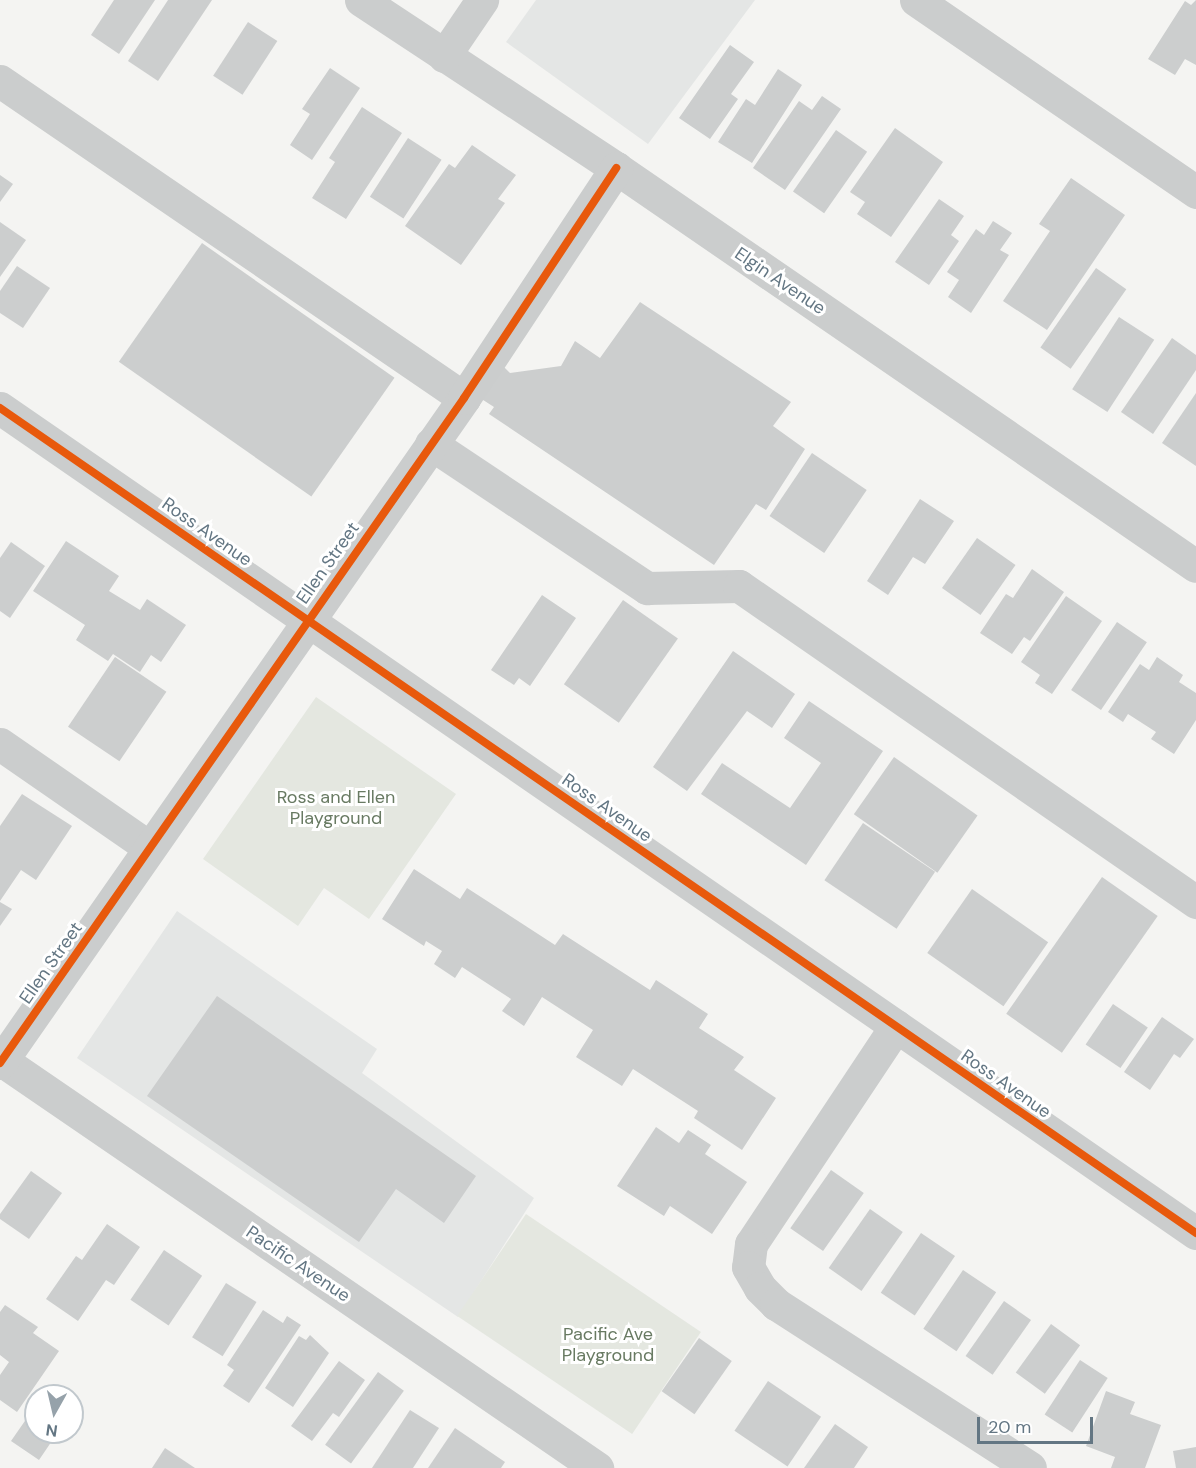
<!DOCTYPE html>
<html>
<head>
<meta charset="utf-8">
<style>
  body { margin:0 }
  #map { position:relative; width:1196px; height:1468px; overflow:hidden; background:#f4f4f2; font-family:"DM Sans",sans-serif }
  div>[style] { position:absolute }
  .built>* { inset:0; background:#e4e6e5 }
  .green>* { inset:0; background:#e4e7e0; transform-origin:0 0 }
  .building>* { inset:0; background:#cccece; transform-origin:0 0 }
  .minor>* { height:33px; margin:-16.5px; padding:0 16.5px; transform-origin:16.5px; border-radius:16.5px; background:#cbcdcd }
  .cycleway>* { height:8px; margin:-4px; padding:0 4px; transform-origin:4px; border-radius:4px; background:#e8590c }
  span { translate:-50% -50%; white-space:nowrap; text-align:center; line-height:1.15; -webkit-text-stroke:6px #fff; paint-order:stroke }
  .street-label { font-size:18px; color:#637683 }
  .park-label { font-size:18px; color:#687a62 }
  .north { position:absolute; left:24px; top:1384px; width:60px; height:60px; box-sizing:border-box; background:#fff; border:2px solid #c1c8cd; border-radius:50%; rotate:188deg; font-size:16px; font-weight:700; line-height:24px; text-align:center; color:#637683 }
  .north::after { content:''; display:block; margin:auto; width:21px; height:27px; background:#96a2aa; clip-path:polygon(50% 0,100% 100%,50% 72%,0 100%) }
  .scale { position:absolute; left:977px; top:1417px; width:116px; height:27px; box-sizing:border-box; border:3px solid #637683; border-top:0; padding-left:8px; font-size:18px; line-height:21px; white-space:nowrap; color:#637683; -webkit-text-stroke:4px #fff; paint-order:stroke }
</style>
</head>
<body>
<div id="map">
  <div class="built">
    <i style="clip-path:polygon(536px 0,755px 0,648px 144px,506px 42px)"></i>
    <i style="clip-path:polygon(177px 911px,377px 1049px,362px 1073px,534px 1198px,458px 1317px,77px 1058px)"></i>
  </div>
  <div class="green">
    <i style="clip-path:polygon(316px 697px,456px 794px,369px 919px,324px 888px,298px 926px,203px 859px)"></i>
    <i style="left:526px;top:1214px;width:211px;height:123px;rotate:34deg"></i>
  </div>
  <div class="building">
    <i style="clip-path:polygon(114px 0,155px 0,119px 54px,91px 35px)"></i>
    <i style="clip-path:polygon(168px 0,212px 0,158px 81px,128px 61px)"></i>
    <i style="clip-path:polygon(1196px 0,1196px 65px,1185px 59px,1175px 75px,1148px 59px,1185px 1px,1191px 5px)"></i>
    <i style="left:248px;top:22px;width:35px;height:64px;rotate:33deg"></i>
    <i style="clip-path:polygon(730px 45px,754px 62px,731px 94px,738px 99px,710px 139px,679px 118px)"></i>
    <i style="clip-path:polygon(330px 68px,360px 88px,312px 160px,290px 145px,310px 114px,302px 109px)"></i>
    <i style="clip-path:polygon(778px 69px,802px 85px,752px 163px,718px 142px,746px 99px,755px 105px)"></i>
    <i style="clip-path:polygon(822px 96px,841px 109px,785px 190px,753px 168px,799px 101px,812px 110px)"></i>
    <i style="clip-path:polygon(362px 107px,402px 133px,346px 219px,312px 198px,335px 162px,329px 158px)"></i>
    <i style="clip-path:polygon(895px 128px,943px 162px,891px 237px,857px 214px,865px 202px,850px 192px)"></i>
    <i style="left:836px;top:130px;width:38px;height:75px;rotate:35deg"></i>
    <i style="left:408px;top:138px;width:40px;height:70px;rotate:33deg"></i>
    <i style="clip-path:polygon(472px 145px,516px 175px,498px 199px,505px 203px,461px 265px,405px 226px,449px 164px,455px 168px)"></i>
    <i style="clip-path:polygon(0 175px,13px 184px,0 202px)"></i>
    <i style="clip-path:polygon(1071px 178px,1125px 215px,1047px 330px,1003px 301px,1050px 231px,1039px 224px)"></i>
    <i style="clip-path:polygon(939px 199px,964px 216px,951px 235px,959px 241px,929px 285px,895px 262px)"></i>
    <i style="clip-path:polygon(993px 221px,1012px 233px,1000px 250px,1009px 255px,971px 313px,948px 297px,959px 280px,947px 272px,976px 229px,984px 235px)"></i>
    <i style="clip-path:polygon(0 222px,26px 240px,0 277px)"></i>
    <i style="left:202px;top:243px;width:235px;height:145px;rotate:35deg"></i>
    <i style="clip-path:polygon(17px 266px,50px 288px,23px 328px,0 313px,0 291px)"></i>
    <i style="left:1096px;top:268px;width:37px;height:97px;rotate:35deg"></i>
    <i style="clip-path:polygon(640px 302px,791px 402px,773px 426px,805px 449px,766px 510px,756px 504px,714px 565px,489px 414px,494px 407px,480px 398px,503px 366px,510px 373px,561px 366px,575px 341px,600px 358px)"></i>
    <i style="left:1119px;top:317px;width:42px;height:86px;rotate:33deg"></i>
    <i style="clip-path:polygon(1172px 338px,1196px 355px,1196px 370px,1153px 434px,1121px 412px)"></i>
    <i style="clip-path:polygon(1196px 393px,1196px 466px,1162px 443px)"></i>
    <i style="left:812px;top:453px;width:66px;height:76px;rotate:34deg"></i>
    <i style="clip-path:polygon(920px 499px,954px 521px,925px 564px,913px 557px,888px 595px,867px 581px)"></i>
    <i style="left:977px;top:538px;width:47px;height:61px;rotate:35deg"></i>
    <i style="clip-path:polygon(66px 541px,119px 576px,109px 591px,140px 610px,147px 599px,186px 625px,161px 662px,151px 655px,140px 672px,113px 654px,108px 661px,76px 640px,85px 625px,33px 591px)"></i>
    <i style="clip-path:polygon(11px 542px,45px 566px,10px 618px,0 611px,0 558px)"></i>
    <i style="clip-path:polygon(1032px 569px,1064px 592px,1030px 641px,1024px 637px,1012px 654px,980px 633px,1006px 594px,1013px 598px)"></i>
    <i style="clip-path:polygon(542px 595px,576px 618px,530px 686px,519px 678px,514px 685px,491px 670px)"></i>
    <i style="clip-path:polygon(1066px 596px,1102px 621px,1052px 694px,1035px 683px,1040px 675px,1021px 662px)"></i>
    <i style="left:623px;top:600px;width:67px;height:103px;rotate:35deg"></i>
    <i style="left:1117px;top:622px;width:36px;height:82px;rotate:34deg"></i>
    <i style="clip-path:polygon(733px 651px,795px 694px,772px 728px,747px 711px,687px 791px,653px 767px)"></i>
    <i style="left:115px;top:657px;width:62px;height:84px;rotate:34deg"></i>
    <i style="clip-path:polygon(1157px 657px,1183px 675px,1179px 682px,1196px 693px,1196px 720px,1174px 754px,1151px 739px,1156px 732px,1128px 714px,1123px 722px,1108px 712px,1140px 664px,1149px 670px)"></i>
    <i style="clip-path:polygon(809px 701px,883px 751px,806px 865px,701px 794px,722px 763px,790px 808px,821px 763px,784px 738px)"></i>
    <i style="left:894px;top:757px;width:102px;height:70px;rotate:35deg"></i>
    <i style="clip-path:polygon(22px 794px,72px 826px,36px 880px,21px 870px,0 901px,0 826px)"></i>
    <i style="left:863px;top:823px;width:87px;height:69px;rotate:34deg"></i>
    <i style="clip-path:polygon(414px 869px,460px 899px,467px 888px,555px 945px,563px 934px,650px 990px,656px 980px,708px 1014px,699px 1028px,744px 1057px,734px 1070px,776px 1098px,742px 1150px,694px 1118px,698px 1111px,633px 1069px,622px 1086px,576px 1057px,593px 1030px,542px 997px,524px 1026px,502px 1011px,511px 999px,462px 967px,455px 978px,434px 964px,442px 951px,426px 941px,424px 946px,382px 919px)"></i>
    <i style="left:1102px;top:877px;width:68px;height:167px;rotate:35deg"></i>
    <i style="left:972px;top:889px;width:93px;height:78px;rotate:35deg"></i>
    <i style="clip-path:polygon(0 902px,12px 909px,0 926px)"></i>
    <i style="clip-path:polygon(217px 996px,476px 1176px,444px 1223px,396px 1189px,359px 1242px,147px 1096px)"></i>
    <i style="left:1113px;top:1004px;width:42px;height:49px;rotate:34deg"></i>
    <i style="clip-path:polygon(1162px 1017px,1194px 1039px,1180px 1058px,1174px 1054px,1150px 1090px,1124px 1072px)"></i>
    <i style="clip-path:polygon(656px 1127px,679px 1143px,688px 1130px,711px 1145px,705px 1154px,747px 1182px,712px 1234px,670px 1206px,664px 1216px,617px 1186px)"></i>
    <i style="left:831px;top:1170px;width:40px;height:71px;rotate:35deg"></i>
    <i style="clip-path:polygon(31px 1171px,62px 1193px,29px 1239px,0 1219px,0 1214px)"></i>
    <i style="left:870px;top:1209px;width:40px;height:72px;rotate:35deg"></i>
    <i style="clip-path:polygon(107px 1224px,140px 1247px,114px 1285px,106px 1280px,78px 1321px,46px 1299px,76px 1256px,82px 1260px)"></i>
    <i style="left:921px;top:1233px;width:41px;height:72px;rotate:34deg"></i>
    <i style="left:164px;top:1250px;width:46px;height:60px;rotate:34deg"></i>
    <i style="left:963px;top:1270px;width:40px;height:71px;rotate:34deg"></i>
    <i style="left:226px;top:1283px;width:36px;height:64px;rotate:32deg"></i>
    <i style="left:1004px;top:1301px;width:33px;height:67px;rotate:35deg"></i>
    <i style="clip-path:polygon(5px 1305px,38px 1327px,33px 1333px,59px 1351px,17px 1412px,0 1400px,0 1375px,9px 1362px,0 1355px,0 1312px)"></i>
    <i style="clip-path:polygon(263px 1310px,283px 1323px,287px 1316px,301px 1325px,249px 1403px,223px 1386px,234px 1370px,227px 1365px)"></i>
    <i style="left:1051px;top:1324px;width:36px;height:60px;rotate:36deg"></i>
    <i style="clip-path:polygon(310px 1335px,329px 1353px,293px 1407px,265px 1388px,299px 1336px,306px 1340px)"></i>
    <i style="left:699px;top:1338px;width:40px;height:65px;rotate:35deg"></i>
    <i style="left:1080px;top:1360px;width:33px;height:65px;rotate:33deg"></i>
    <i style="clip-path:polygon(339px 1361px,365px 1380px,339px 1417px,333px 1413px,312px 1441px,291px 1426px)"></i>
    <i style="left:378px;top:1372px;width:32px;height:90px;rotate:36deg"></i>
    <i style="left:768px;top:1381px;width:64px;height:60px;rotate:34deg"></i>
    <i style="clip-path:polygon(1106px 1391px,1135px 1402px,1130px 1414px,1161px 1425px,1145px 1468px,1111px 1468px,1115px 1457px,1086px 1446px)"></i>
    <i style="clip-path:polygon(36px 1405px,36px 1432px,58px 1432px,39px 1460px,11px 1441px)"></i>
    <i style="clip-path:polygon(410px 1410px,439px 1428px,413px 1468px,372px 1468px)"></i>
    <i style="clip-path:polygon(835px 1424px,868px 1447px,854px 1468px,804px 1468px)"></i>
    <i style="clip-path:polygon(455px 1428px,505px 1462px,501px 1468px,428px 1468px)"></i>
    <i style="clip-path:polygon(1196px 1447px,1196px 1468px,1176px 1468px,1173px 1451px)"></i>
    <i style="clip-path:polygon(165px 1448px,195px 1468px,152px 1468px)"></i>
  </div>
  <div class="minor">
    <i style="left:361px;top:0;width:305px;rotate:33.4deg"></i>
    <i style="left:616px;top:168px;width:703px;rotate:34.46deg"></i>
    <i style="left:916px;top:0;width:340px;rotate:34.4deg"></i>
    <i style="left:444px;top:56px;width:68px;rotate:-55.8deg"></i>
    <i style="left:0;top:81px;width:562px;rotate:34.34deg"></i>
    <i style="left:0;top:408px;width:1453px;rotate:34.6deg"></i>
    <i style="left:431px;top:444px;width:260px;rotate:33.7deg"></i>
    <i style="left:647px;top:588px;width:92px;rotate:-1.2deg"></i>
    <i style="left:739px;top:586px;width:556px;rotate:34.66deg"></i>
    <i style="left:0;top:744px;width:181px;rotate:34.7deg"></i>
    <i style="left:896px;top:1026px;width:262px;rotate:123.6deg"></i>
    <i style="left:751px;top:1244px;width:23px;rotate:97deg"></i>
    <i style="left:748px;top:1267px;width:24px;rotate:60deg"></i>
    <i style="left:760px;top:1288px;width:23px;rotate:45deg"></i>
    <i style="left:776px;top:1304px;width:302px;rotate:32.8deg"></i>
    <i style="left:0;top:1059px;width:724px;rotate:34.41deg"></i>
    <i style="left:0;top:1063px;width:811px;rotate:-55.09deg"></i>
    <i style="left:464px;top:398px;width:276px;rotate:-56.5deg"></i>
  </div>
  <div class="cycleway">
    <i style="left:0;top:408px;width:1453px;rotate:34.6deg"></i>
    <i style="left:0;top:1063px;width:811px;rotate:-55.09deg"></i>
    <i style="left:464px;top:398px;width:276px;rotate:-56.5deg"></i>
  </div>
  <div class="street-label">
    <span style="left:780px;top:281px;rotate:34deg">Elgin Avenue</span>
    <span style="left:207px;top:532px;rotate:35deg">Ross Avenue</span>
    <span style="left:328px;top:563px;rotate:-55deg">Ellen Street</span>
    <span style="left:607px;top:808px;rotate:35deg">Ross Avenue</span>
    <span style="left:51px;top:963px;rotate:-55deg">Ellen Street</span>
    <span style="left:1006px;top:1084px;rotate:35deg">Ross Avenue</span>
    <span style="left:298px;top:1264px;rotate:34deg">Pacific Avenue</span>
  </div>
  <div class="park-label">
    <span style="left:336px;top:808px">Ross and Ellen<br>Playground</span>
    <span style="left:608px;top:1345px">Pacific Ave<br>Playground</span>
  </div>
  <div class="north">N</div>
  <div class="scale">20 m</div>
</div>
</body>
</html>
